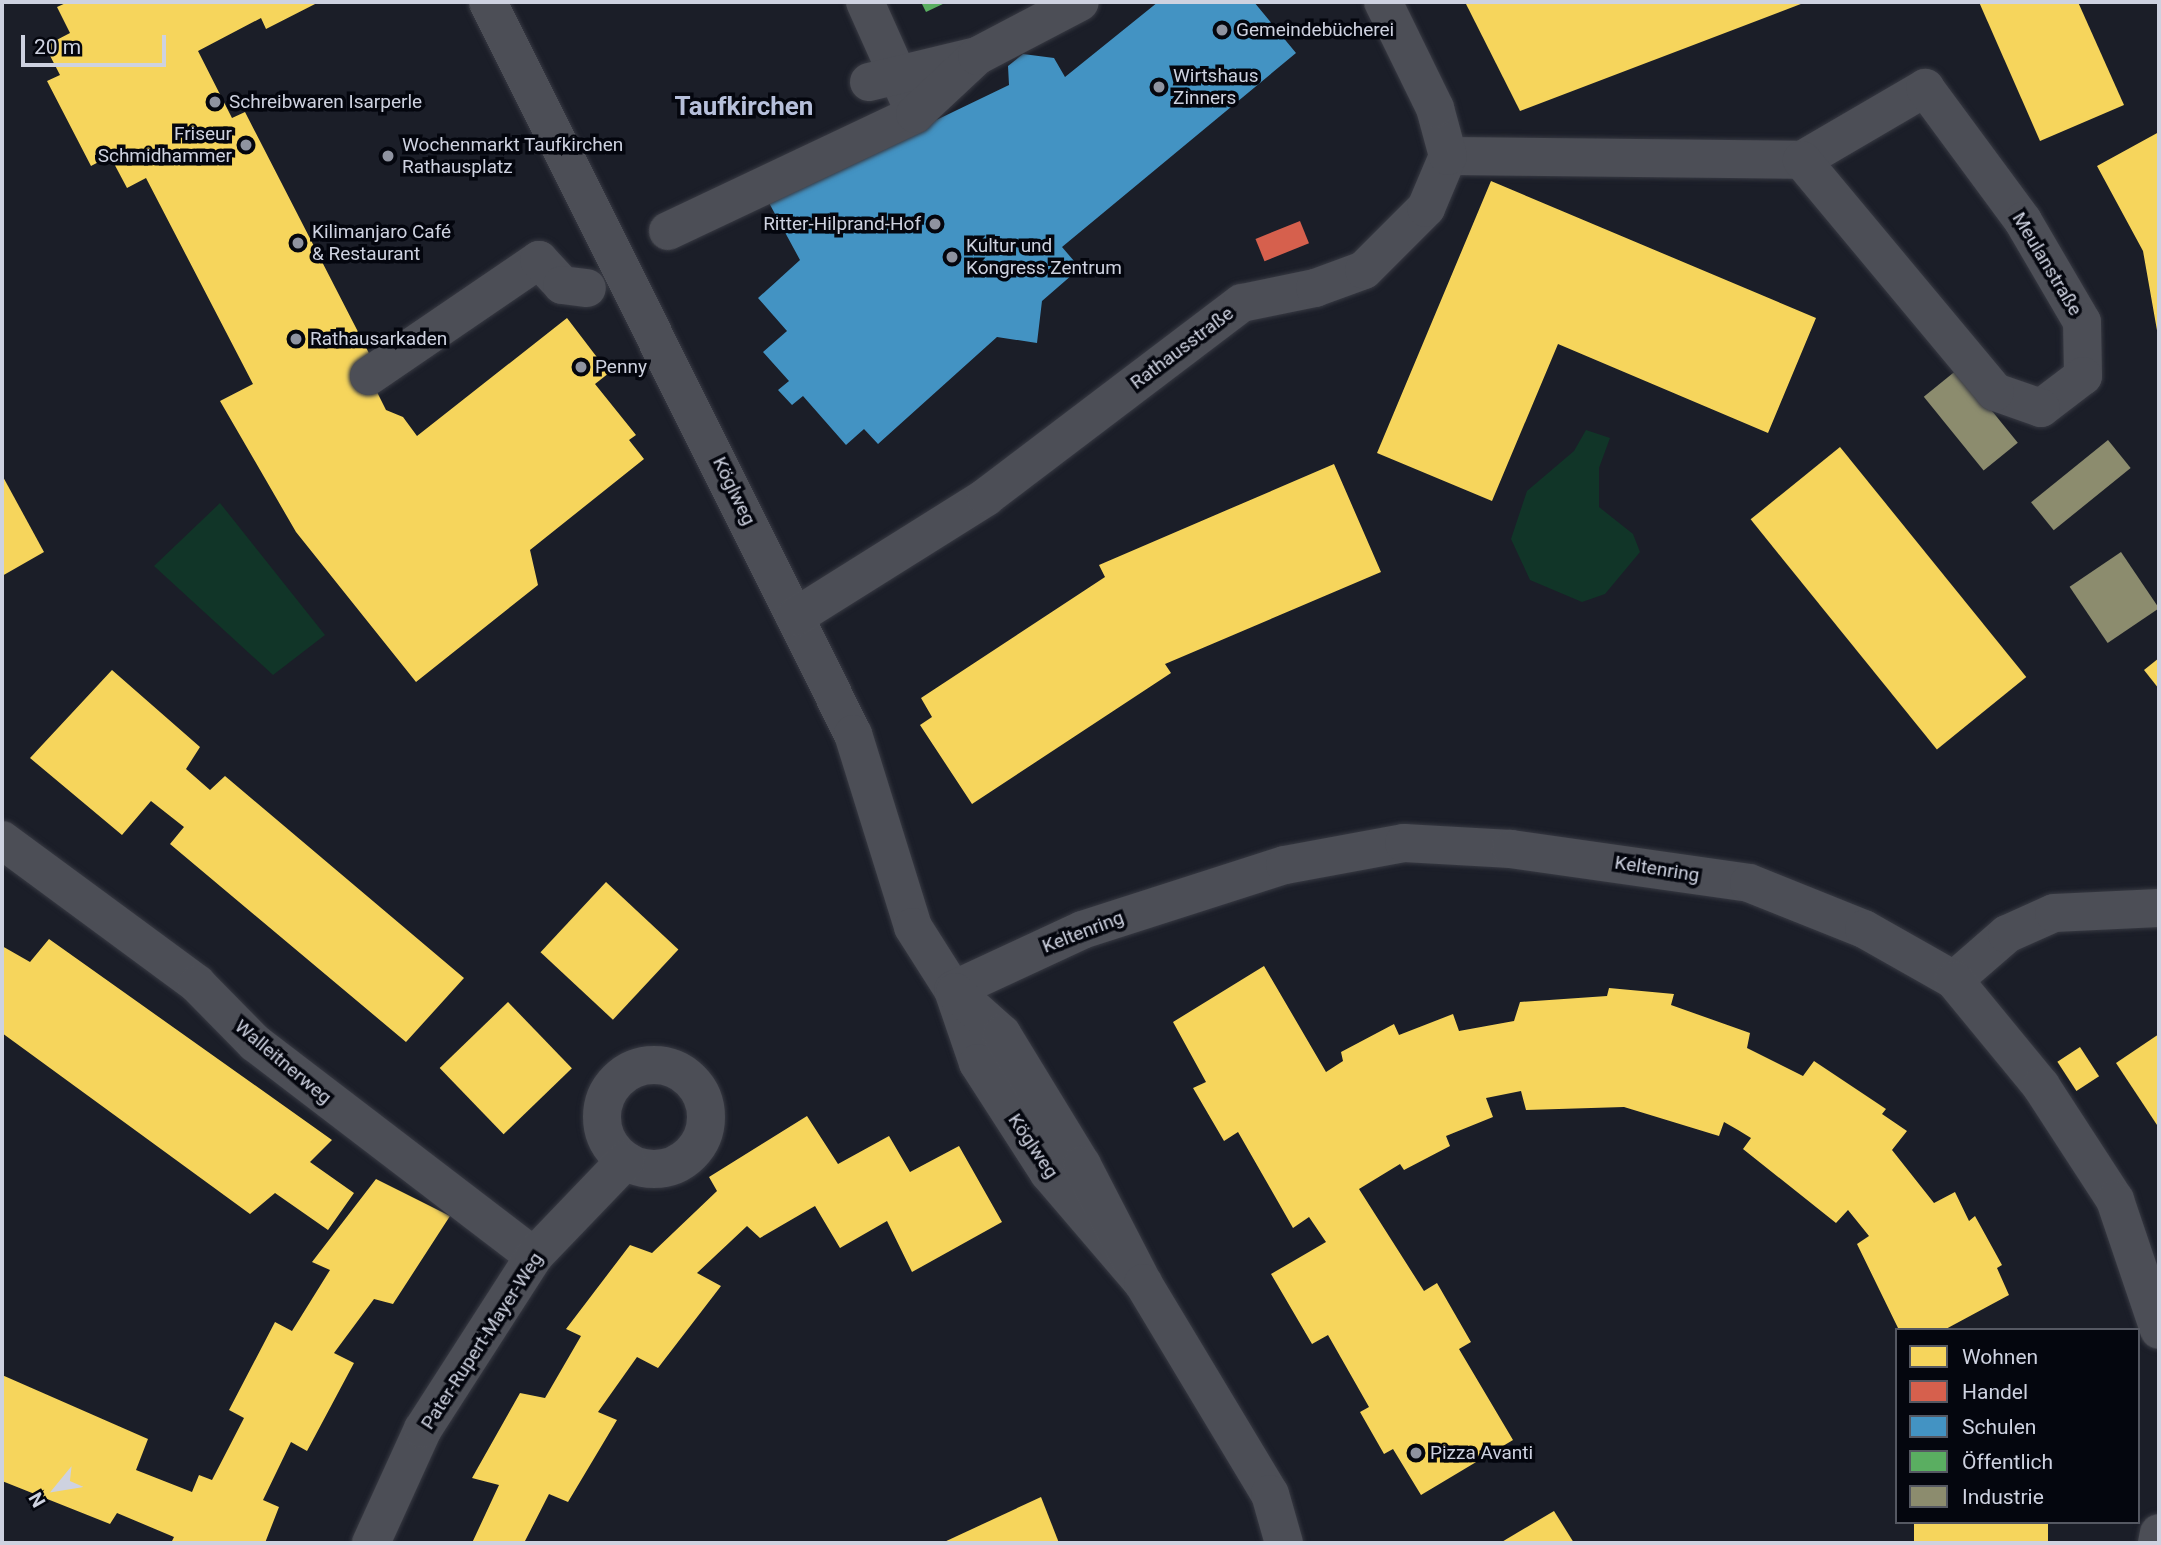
<!DOCTYPE html>
<html>
<head>
<meta charset="utf-8">
<style>
  body { margin:0 }
  #map { position:relative; width:2161px; height:1545px; overflow:hidden; background:#1b1e28; font-family:Roboto,sans-serif }
  div>[style] { position:absolute }
  .green>* { inset:0; background:#113528 }
  .homes>* { inset:0; background:#f6d55c; transform-origin:0 0 }
  .shops>* { inset:0; background:#d6604d; transform-origin:0 0 }
  .schools>* { inset:0; background:#4393c3 }
  .public>* { inset:0; background:#5aae61 }
  .industry>* { inset:0; background:#8c8c6e; transform-origin:0 0 }
  .roads { filter:drop-shadow(0 0 2px #373942) drop-shadow(0 0 2px #373942) }
  .pedestrian>* { height:38px; margin:-19px; padding:0 19px; transform-origin:19px; border-radius:19px; background:#4c4e56 }
  .minor>* { height:38px; margin:-19px; padding:0 19px; transform-origin:19px; border-radius:19px; background:#4c4e56 }
  .minor>.ring { margin:-19px; padding:0; box-sizing:content-box; background:none; border:38px solid #4c4e56; border-radius:50% }
  .dots>* { width:19px; height:19px; translate:-50% -50%; box-sizing:border-box; border:4px solid #04060e; border-radius:50% }
  span { translate:-50% -50%; white-space:nowrap; text-align:center; line-height:1.15; -webkit-text-stroke:7px #04060e; paint-order:stroke }
  .poi-label { font-size:19px; color:#ced2e0 }
  .left { translate:0 -50%; text-align:left }
  .right { translate:-100% -50%; text-align:right }
  .street-label { font-size:19px; color:#ced2e0 }
  .district-label { font-size:26px; color:#b6bfda; font-weight:700 }
  .frame { position:absolute; inset:0; border:4px solid #ced2e0; pointer-events:none }
  .legend { position:absolute; left:1895px; top:1328px; width:245px; height:196px; box-sizing:border-box; background:#04060e; border:2px solid #555862; margin:0; padding:9px 12px; list-style:none; font-size:21px; color:#ced2e0 }
  .legend li { display:flex; align-items:center; gap:14px; height:35px }
  .legend b { width:35px; border:2px solid #555862 }
  .north { position:absolute; left:21px; top:1454px; width:70px; height:70px; -webkit-text-stroke:5px #04060e; paint-order:stroke; rotate:240deg; font-size:19px; font-weight:700; line-height:28px; text-align:center; color:#ced2e0 }
  .north::after { content:''; display:block; margin:auto; width:24px; height:32px; background:#ced2e0; clip-path:polygon(50% 0,100% 100%,50% 72%,0 100%) }
  .scale { position:absolute; left:21px; top:35px; width:145px; height:32px; box-sizing:border-box; border:4px solid #ced2e0; border-top:0; padding-left:9px; font-size:21px; line-height:24px; white-space:nowrap; color:#ced2e0; -webkit-text-stroke:5px #04060e; paint-order:stroke }
</style>
</head>
<body>
<div id="map">
  <div class="green">
    <i style="clip-path:polygon(1586px 430px,1610px 438px,1599px 468px,1599px 507px,1633px 534px,1640px 552px,1605px 594px,1582px 602px,1530px 580px,1511px 539px,1527px 491px,1574px 451px)"></i>
    <i style="clip-path:polygon(220px 503px,325px 635px,273px 675px,154px 566px)"></i>
  </div>
  <div class="homes">
    <i style="clip-path:polygon(68px 2px,319px 2px,266px 29px,261px 18px,198px 51px,232px 118px,245px 112px,372px 359px,363px 364px,386px 410px,403px 417px,417px 436px,567px 318px,609px 373px,595px 384px,636px 435px,629px 440px,644px 459px,530px 550px,538px 585px,416px 682px,296px 532px,220px 401px,253px 384px,146px 178px,127px 188px,110px 156px,91px 166px,47px 81px,60px 75px,45px 46px,70px 33px,57px 7px)"></i>
    <i style="clip-path:polygon(1465px 2px,1806px 2px,1520px 111px)"></i>
    <i style="clip-path:polygon(1979px 2px,2078px 2px,2124px 105px,2040px 141px)"></i>
    <i style="clip-path:polygon(2159px 132px,2159px 336px,2158px 336px,2143px 251px,2097px 166px)"></i>
    <i style="clip-path:polygon(1491px 181px,1816px 318px,1768px 433px,1558px 344px,1492px 501px,1377px 453px)"></i>
    <i style="left:1840px;top:447px;width:296px;height:115px;rotate:51deg"></i>
    <i style="clip-path:polygon(1334px 464px,1381px 572px,1165px 664px,1171px 673px,972px 804px,920px 725px,932px 717px,921px 698px,1105px 577px,1099px 565px)"></i>
    <i style="clip-path:polygon(2px 475px,44px 552px,2px 576px)"></i>
    <i style="clip-path:polygon(2159px 658px,2159px 689px,2144px 670px)"></i>
    <i style="clip-path:polygon(112px 670px,200px 747px,186px 769px,210px 790px,225px 776px,464px 978px,406px 1042px,170px 844px,184px 827px,151px 801px,122px 835px,30px 758px)"></i>
    <i style="left:606px;top:882px;width:99px;height:96px;rotate:43deg"></i>
    <i style="clip-path:polygon(49px 939px,332px 1140px,310px 1162px,354px 1193px,328px 1230px,275px 1193px,250px 1214px,2px 1033px,2px 946px,30px 962px)"></i>
    <i style="clip-path:polygon(1264px 966px,1326px 1072px,1343px 1061px,1341px 1052px,1394px 1024px,1399px 1035px,1453px 1014px,1459px 1031px,1514px 1021px,1520px 1002px,1607px 996px,1609px 988px,1674px 994px,1671px 1005px,1750px 1033px,1747px 1048px,1803px 1076px,1814px 1061px,1886px 1109px,1882px 1114px,1907px 1131px,1892px 1150px,1934px 1203px,1955px 1192px,1969px 1221px,1975px 1216px,2002px 1265px,1997px 1268px,2009px 1295px,1944px 1330px,1899px 1330px,1857px 1244px,1869px 1236px,1848px 1210px,1836px 1223px,1743px 1149px,1751px 1138px,1738px 1130px,1724px 1122px,1719px 1136px,1624px 1107px,1526px 1110px,1521px 1091px,1486px 1098px,1493px 1117px,1446px 1136px,1450px 1146px,1404px 1170px,1400px 1164px,1359px 1189px,1424px 1291px,1437px 1283px,1471px 1342px,1459px 1349px,1513px 1440px,1421px 1495px,1393px 1449px,1384px 1454px,1360px 1412px,1369px 1407px,1328px 1335px,1312px 1344px,1271px 1274px,1326px 1242px,1309px 1217px,1293px 1228px,1238px 1132px,1224px 1141px,1193px 1088px,1206px 1082px,1173px 1022px)"></i>
    <i style="left:508px;top:1002px;width:92px;height:95px;rotate:46deg"></i>
    <i style="clip-path:polygon(2159px 1034px,2159px 1128px,2116px 1063px)"></i>
    <i style="left:2080px;top:1047px;width:35px;height:27px;rotate:57deg"></i>
    <i style="clip-path:polygon(807px 1116px,838px 1164px,889px 1136px,910px 1172px,959px 1146px,1002px 1222px,912px 1272px,887px 1221px,840px 1248px,815px 1206px,760px 1238px,747px 1226px,697px 1273px,721px 1286px,658px 1368px,637px 1357px,598px 1412px,617px 1420px,568px 1502px,549px 1494px,524px 1543px,472px 1543px,499px 1485px,472px 1478px,520px 1393px,545px 1398px,581px 1336px,566px 1329px,630px 1245px,652px 1253px,717px 1191px,709px 1177px)"></i>
    <i style="clip-path:polygon(376px 1179px,450px 1216px,393px 1304px,374px 1299px,334px 1353px,354px 1363px,307px 1451px,291px 1442px,263px 1500px,279px 1507px,265px 1543px,171px 1543px,174px 1537px,117px 1513px,110px 1524px,2px 1481px,2px 1375px,148px 1439px,136px 1470px,192px 1492px,199px 1475px,212px 1480px,244px 1418px,229px 1410px,275px 1322px,292px 1331px,330px 1270px,312px 1262px)"></i>
    <i style="clip-path:polygon(1041px 1497px,1059px 1543px,942px 1543px)"></i>
    <i style="clip-path:polygon(1554px 1511px,1574px 1543px,1500px 1543px)"></i>
    <i style="left:1914px;top:1522px;width:134px;height:22px"></i>
  </div>
  <div class="shops">
    <i style="left:1300px;top:221px;width:24px;height:48px;rotate:68deg"></i>
  </div>
  <div class="schools">
    <i style="clip-path:polygon(1158px 2px,1254px 2px,1296px 53px,1062px 247px,1080px 268px,1042px 301px,1037px 343px,997px 337px,878px 444px,864px 429px,846px 445px,803px 396px,792px 405px,778px 390px,789px 381px,763px 352px,787px 331px,758px 298px,800px 260px,768px 201px,1009px 85px,1008px 66px,1023px 54px,1054px 58px,1065px 77px)"></i>
  </div>
  <div class="public">
    <i style="clip-path:polygon(921px 2px,947px 2px,926px 12px)"></i>
  </div>
  <div class="industry">
    <i style="left:1958px;top:369px;width:95px;height:44px;rotate:51deg"></i>
    <i style="left:2108px;top:440px;width:36px;height:99px;rotate:51deg"></i>
    <i style="left:2121px;top:552px;width:68px;height:62px;rotate:56deg"></i>
  </div>
  <div class="roads">
    <div class="pedestrian">
      <i style="left:865px;top:2px;width:123px;rotate:65.9deg"></i>
      <i style="left:869px;top:82px;width:111px;rotate:-13.5deg"></i>
      <i style="left:668px;top:231px;width:273px;rotate:-25.3deg"></i>
      <i style="left:915px;top:114px;width:85px;rotate:-43.1deg"></i>
      <i style="left:977px;top:56px;width:116px;rotate:-27.7deg"></i>
      <i style="left:369px;top:376px;width:206px;rotate:-34.3deg"></i>
      <i style="left:539px;top:260px;width:34px;rotate:47deg"></i>
      <i style="left:562px;top:285px;width:25px;rotate:7deg"></i>
    </div>
    <div class="minor">
      <i style="left:488px;top:2px;width:818px;rotate:63.5deg"></i>
      <i style="left:853px;top:734px;width:202px;rotate:72.7deg"></i>
      <i style="left:913px;top:927px;width:75px;rotate:57.6deg"></i>
      <i style="left:953px;top:990px;width:77px;rotate:71.1deg"></i>
      <i style="left:978px;top:1063px;width:131px;rotate:57.2deg"></i>
      <i style="left:1049px;top:1173px;width:145px;rotate:49.5deg"></i>
      <i style="left:1448px;top:156px;width:354px;rotate:0.6deg"></i>
      <i style="left:1802px;top:160px;width:143px;rotate:-30.3deg"></i>
      <i style="left:1925px;top:88px;width:165px;rotate:53.6deg"></i>
      <i style="left:2023px;top:221px;width:117px;rotate:59.7deg"></i>
      <i style="left:2082px;top:322px;width:54px;rotate:88.9deg"></i>
      <i style="left:2083px;top:376px;width:53px;rotate:142.7deg"></i>
      <i style="left:2041px;top:408px;width:49px;rotate:-160.8deg"></i>
      <i style="left:1995px;top:392px;width:302px;rotate:-129.8deg"></i>
      <i style="left:795px;top:617px;width:226px;rotate:-32.1deg"></i>
      <i style="left:986px;top:497px;width:321px;rotate:-37.2deg"></i>
      <i style="left:1242px;top:303px;width:75px;rotate:-11.6deg"></i>
      <i style="left:1315px;top:288px;width:52px;rotate:-20.2deg"></i>
      <i style="left:1364px;top:270px;width:88px;rotate:-45deg"></i>
      <i style="left:1426px;top:208px;width:56px;rotate:-67.1deg"></i>
      <i style="left:1448px;top:156px;width:50px;rotate:-105.2deg"></i>
      <i style="left:1435px;top:108px;width:118px;rotate:-116.1deg"></i>
      <i style="left:2px;top:840px;width:242px;rotate:36.4deg"></i>
      <i style="left:197px;top:984px;width:83px;rotate:45.5deg"></i>
      <i style="left:255px;top:1043px;width:351px;rotate:37.4deg"></i>
      <i style="left:1954px;top:980px;width:70px;rotate:-41deg"></i>
      <i style="left:2007px;top:934px;width:51px;rotate:-24.1deg"></i>
      <i style="left:2054px;top:913px;width:105px;rotate:-2.7deg"></i>
      <i style="left:953px;top:990px;width:142px;rotate:-24.9deg"></i>
      <i style="left:1082px;top:930px;width:213px;rotate:-17.8deg"></i>
      <i style="left:1285px;top:865px;width:121px;rotate:-10.5deg"></i>
      <i style="left:1404px;top:843px;width:107px;rotate:3.2deg"></i>
      <i style="left:1511px;top:849px;width:240px;rotate:8.1deg"></i>
      <i style="left:1749px;top:883px;width:124px;rotate:21.8deg"></i>
      <i style="left:1864px;top:929px;width:103px;rotate:29.5deg"></i>
      <i style="left:1954px;top:980px;width:137px;rotate:50.6deg"></i>
      <i style="left:2041px;top:1086px;width:136px;rotate:57deg"></i>
      <i style="left:2115px;top:1200px;width:137px;rotate:71.3deg"></i>
      <i style="left:955px;top:992px;width:63px;rotate:41.8deg"></i>
      <i style="left:1002px;top:1034px;width:153px;rotate:58.6deg"></i>
      <i style="left:1082px;top:1165px;width:133px;rotate:62.7deg"></i>
      <i style="left:1143px;top:1283px;width:246px;rotate:59deg"></i>
      <i style="left:1270px;top:1494px;width:51px;rotate:74.1deg"></i>
      <i class="ring" style="left:602px;top:1065px;width:66px;height:66px"></i>
      <i style="left:371px;top:1543px;width:125px;rotate:-65.5deg"></i>
      <i style="left:423px;top:1429px;width:206px;rotate:-57.3deg"></i>
      <i style="left:534px;top:1256px;width:132px;rotate:-46.2deg"></i>
      <i style="left:2157px;top:1543px;width:10px;rotate:-79deg"></i>
    </div>
  </div>
  <div class="dots">
    <i style="left:1222px;top:30px;background:#8f93a0"></i>
    <i style="left:1159px;top:87px;background:#8f93a0"></i>
    <i style="left:215px;top:102px;background:#8f93a0"></i>
    <i style="left:246px;top:145px;background:#8f93a0"></i>
    <i style="left:388px;top:156px;background:#8f93a0"></i>
    <i style="left:935px;top:224px;background:#8f93a0"></i>
    <i style="left:298px;top:243px;background:#8f93a0"></i>
    <i style="left:952px;top:257px;background:#8f93a0"></i>
    <i style="left:296px;top:339px;background:#8f93a0"></i>
    <i style="left:581px;top:367px;background:#8f93a0"></i>
    <i style="left:1416px;top:1453px;background:#8f93a0"></i>
  </div>
  <div class="poi-label">
    <span class="left" style="left:1236px;top:30px">Gemeindebücherei</span>
    <span class="left" style="left:1173px;top:87px">Wirtshaus<br>Zinners</span>
    <span class="left" style="left:229px;top:102px">Schreibwaren Isarperle</span>
    <span class="right" style="left:232px;top:145px">Friseur<br>Schmidhammer</span>
    <span class="left" style="left:402px;top:156px">Wochenmarkt Taufkirchen<br>Rathausplatz</span>
    <span class="right" style="left:921px;top:224px">Ritter-Hilprand-Hof</span>
    <span class="left" style="left:312px;top:243px">Kilimanjaro Café<br>&amp; Restaurant</span>
    <span class="left" style="left:966px;top:257px">Kultur und<br>Kongress Zentrum</span>
    <span class="left" style="left:310px;top:339px">Rathausarkaden</span>
    <span class="left" style="left:595px;top:367px">Penny</span>
    <span class="left" style="left:1430px;top:1453px">Pizza Avanti</span>
  </div>
  <div class="street-label">
    <span style="left:2047px;top:264px;rotate:59deg">Meulanstraße</span>
    <span style="left:1182px;top:348px;rotate:-37deg">Rathausstraße</span>
    <span style="left:734px;top:491px;rotate:64deg">Köglweg</span>
    <span style="left:1657px;top:869px;rotate:9deg">Keltenring</span>
    <span style="left:1083px;top:932px;rotate:-21deg">Keltenring</span>
    <span style="left:283px;top:1062px;rotate:40deg">Walleitnerweg</span>
    <span style="left:1033px;top:1146px;rotate:56deg">Köglweg</span>
    <span style="left:482px;top:1341px;rotate:-57deg">Pater-Rupert-Mayer-Weg</span>
  </div>
  <div class="district-label">
    <span style="left:744px;top:107px">Taufkirchen</span>
  </div>
  <div class="frame"></div>
  <ul class="legend">
  <li><b style="height:19px;background:#f6d55c"></b>Wohnen</li>
  <li><b style="height:19px;background:#d6604d"></b>Handel</li>
  <li><b style="height:19px;background:#4393c3"></b>Schulen</li>
  <li><b style="height:19px;background:#5aae61"></b>Öffentlich</li>
  <li><b style="height:19px;background:#8c8c6e"></b>Industrie</li>
  </ul>
  <div class="north">N</div>
  <div class="scale">20 m</div>
</div>
</body>
</html>
